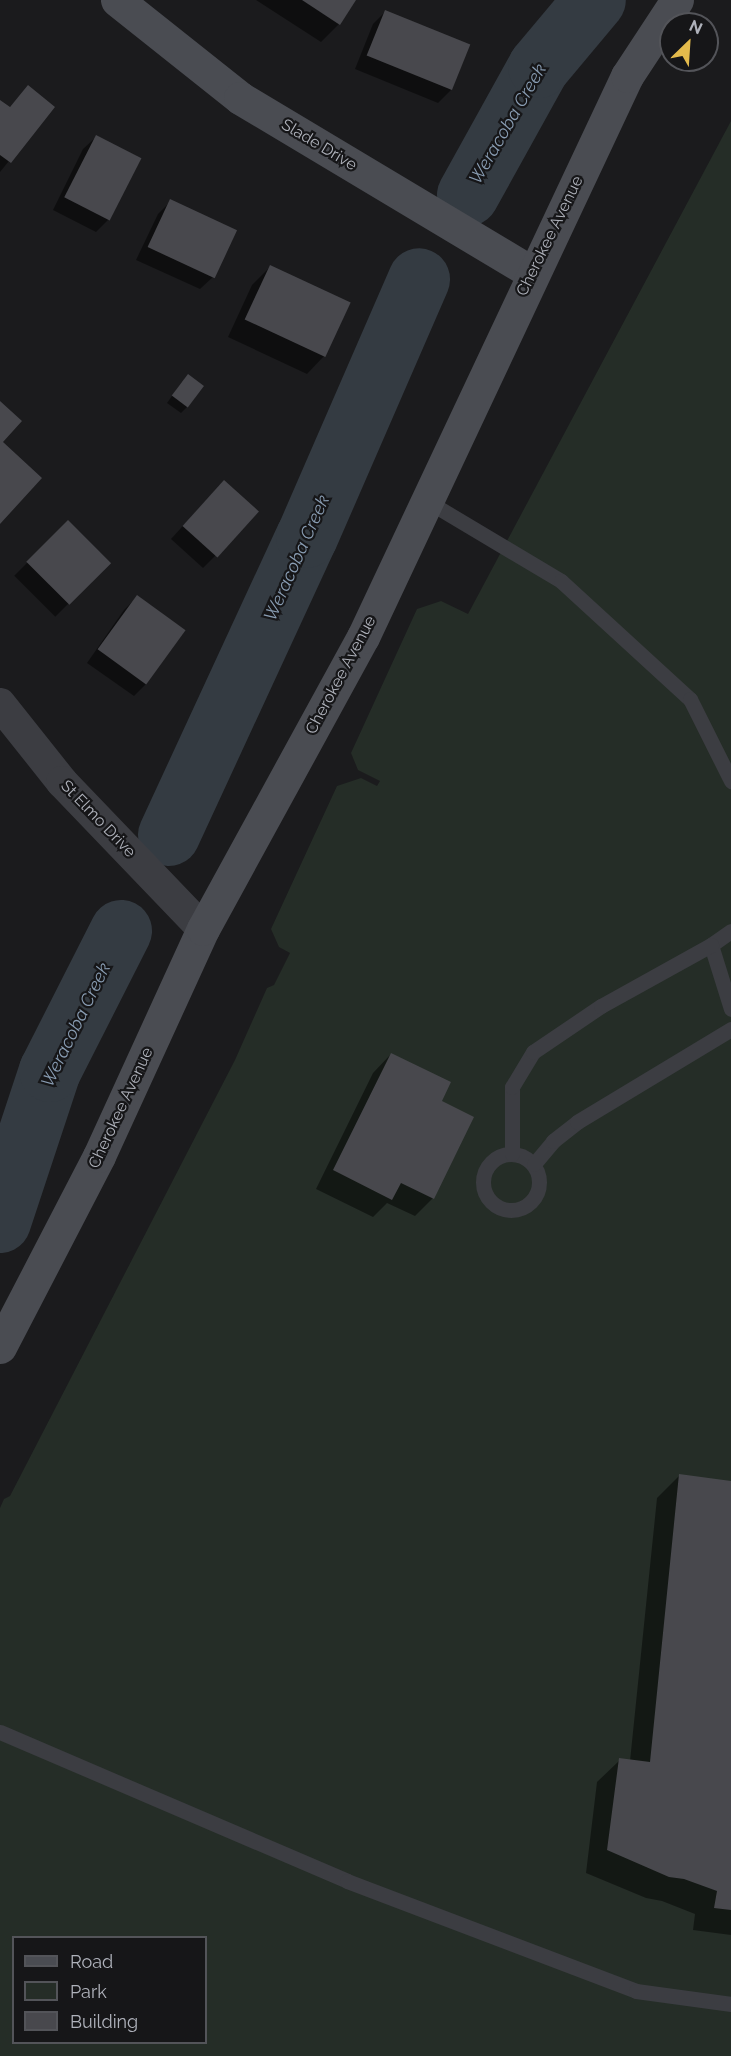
<!DOCTYPE html>
<html>
<head>
<meta charset="utf-8">
<style>
  body { margin:0 }
  #map { position:relative; width:731px; height:2056px; overflow:hidden; background:#1b1b1d; font-family:Raleway,sans-serif }
  div>[style] { position:absolute }
  .green>* { inset:0; background:#252d27 }
  .shadow>* { inset:0; background:#0007; transform-origin:0 0 }
  .river>* { height:62px; margin:-31px; padding:0 31px; transform-origin:31px; border-radius:31px; background:#343b42 }
  .building>* { inset:0; background:#48484d; transform-origin:0 0 }
  .lane>* { height:15px; margin:-7.5px; padding:0 7.5px; transform-origin:7.5px; border-radius:7.5px; background:#3c3d42 }
  .lane>.ring { margin:-7.5px; padding:0; box-sizing:content-box; background:none; border:15px solid #3c3d42; border-radius:50% }
  .street>* { height:32px; margin:-16px; padding:0 16px; transform-origin:16px; border-radius:16px; background:#3c3d42 }
  .secondary>* { height:33px; margin:-16.5px; padding:0 16.5px; transform-origin:16.5px; border-radius:16.5px; background:#4a4c52 }
  span { translate:-50% -50%; white-space:nowrap; text-align:center; line-height:1.15; -webkit-text-stroke:4.5px #161618; paint-order:stroke }
  .street-label { font-size:16px; color:#afb2bb }
  .water-label { font-size:18px; color:#899db3; font-style:italic }
  .legend { position:absolute; left:12px; top:1936px; width:195px; height:108px; box-sizing:border-box; background:#161618; border:2px solid #535459; margin:0; padding:8px 10px; list-style:none; font-size:18px; color:#afb2bb }
  .legend li { display:flex; align-items:center; gap:12px; height:30px }
  .legend b { width:30px; border:2px solid #535459 }
  .north { position:absolute; left:659px; top:12px; width:60px; height:60px; box-sizing:border-box; background:#161618; border:2px solid #535459; border-radius:50%; rotate:25deg; font-size:16px; font-weight:700; line-height:24px; text-align:center; color:#afb2bb }
  .north::after { content:''; display:block; margin:auto; width:21px; height:27px; background:#e4bb4c; clip-path:polygon(50% 0,100% 100%,50% 72%,0 100%) }
</style>
</head>
<body>
<div id="map">
  <div class="green">
    <i style="clip-path:polygon(evenodd,731px 121px,731px 2056px,0 2056px,0 1508px,4px 1499px,10px 1496px,235px 1060px,267px 988px,274px 985px,290px 953px,279px 947px,271px 929px,337px 786px,361px 778px,377px 786px,380px 781px,358px 770px,351px 753px,417px 609px,441px 601px,468px 614px,731px 121px,14px 1938px,206px 1938px,206px 2042px,14px 2042px,14px 1938px)"></i>
  </div>
  <div class="shadow">
    <i style="clip-path:polygon(256px 0,354px 0,339px 24px,321px 42px)"></i>
    <i style="clip-path:polygon(386px 11px,451px 90px,438px 103px,355px 69px,373px 24px)"></i>
    <i style="clip-path:polygon(28px 87px,53px 107px,0 172px,0 101px,9px 108px)"></i>
    <i style="clip-path:polygon(96px 137px,109px 219px,96px 232px,53px 210px,83px 149px)"></i>
    <i style="clip-path:polygon(171px 201px,235px 231px,213px 277px,200px 289px,136px 260px,158px 214px)"></i>
    <i style="clip-path:polygon(270px 267px,349px 303px,325px 355px,307px 374px,228px 337px,252px 285px)"></i>
    <i style="clip-path:polygon(182px 382px,187px 407px,181px 413px,167px 403px)"></i>
    <i style="clip-path:polygon(211px 495px,216px 555px,203px 568px,171px 539px)"></i>
    <i style="left:68px;top:522px;width:58px;height:76px;rotate:45deg"></i>
    <i style="clip-path:polygon(137px 597px,147px 683px,134px 696px,87px 663px,124px 610px)"></i>
    <i style="clip-path:polygon(391px 1054px,440px 1101px,433px 1198px,415px 1216px,387px 1203px,373px 1217px,316px 1189px,373px 1073px)"></i>
    <i style="clip-path:polygon(679px 1476px,731px 1482px,731px 1935px,693px 1930px,695px 1914px,662px 1901px,646px 1898px,586px 1873px,597px 1782px,620px 1760px,630px 1761px,657px 1498px)"></i>
  </div>
  <div class="river">
    <i style="left:468px;top:195px;width:146px;rotate:-61deg"></i>
    <i style="left:539px;top:67px;width:87px;rotate:-50.1deg"></i>
    <i style="left:169px;top:835px;width:328px;rotate:-65.2deg"></i>
    <i style="left:307px;top:537px;width:281px;rotate:-66.5deg"></i>
    <i style="left:0;top:1222px;width:159px;rotate:-71.7deg"></i>
    <i style="left:50px;top:1071px;width:157px;rotate:-63.1deg"></i>
  </div>
  <div class="building">
    <i style="clip-path:polygon(302px 0,356px 0,340px 25px)"></i>
    <i style="left:385px;top:10px;width:92px;height:49px;rotate:22deg"></i>
    <i style="clip-path:polygon(28px 85px,55px 107px,11px 163px,0 155px,0 100px,10px 107px)"></i>
    <i style="left:96px;top:135px;width:51px;height:70px;rotate:27deg"></i>
    <i style="left:170px;top:199px;width:74px;height:53px;rotate:25deg"></i>
    <i style="left:270px;top:265px;width:89px;height:60px;rotate:25deg"></i>
    <i style="left:188px;top:374px;width:20px;height:27px;rotate:37deg"></i>
    <i style="clip-path:polygon(0 401px,22px 421px,3px 442px,42px 478px,0 524px)"></i>
    <i style="left:224px;top:480px;width:47px;height:62px;rotate:42deg"></i>
    <i style="left:68px;top:520px;width:61px;height:59px;rotate:45deg"></i>
    <i style="left:137px;top:595px;width:60px;height:67px;rotate:36deg"></i>
    <i style="clip-path:polygon(391px 1053px,451px 1082px,442px 1101px,474px 1117px,434px 1199px,401px 1183px,392px 1200px,333px 1170px)"></i>
    <i style="clip-path:polygon(679px 1474px,731px 1481px,731px 1910px,714px 1908px,717px 1891px,684px 1879px,669px 1877px,607px 1850px,619px 1758px,650px 1762px)"></i>
  </div>
  <div class="lane">
    <i style="left:427px;top:501px;width:156px;rotate:30.8deg"></i>
    <i style="left:561px;top:581px;width:175px;rotate:42.5deg"></i>
    <i style="left:690px;top:699px;width:92px;rotate:63.4deg"></i>
    <i style="left:731px;top:931px;width:24px;rotate:145deg"></i>
    <i style="left:711px;top:945px;width:67px;rotate:72.6deg"></i>
    <i class="ring" style="left:483px;top:1154px;width:41px;height:41px"></i>
    <i style="left:512px;top:1154px;width:67px;rotate:-90deg"></i>
    <i style="left:512px;top:1087px;width:41px;rotate:-59deg"></i>
    <i style="left:533px;top:1052px;width:82px;rotate:-34.1deg"></i>
    <i style="left:601px;top:1006px;width:126px;rotate:-29deg"></i>
    <i style="left:534px;top:1164px;width:30px;rotate:-50deg"></i>
    <i style="left:553px;top:1141px;width:31px;rotate:-38deg"></i>
    <i style="left:577px;top:1122px;width:180px;rotate:-31.1deg"></i>
    <i style="left:0;top:1732px;width:378px;rotate:23.2deg"></i>
    <i style="left:347px;top:1881px;width:309px;rotate:20.8deg"></i>
    <i style="left:636px;top:1991px;width:96px;rotate:7.8deg"></i>
  </div>
  <div class="street">
    <i style="left:0;top:704px;width:100px;rotate:51.5deg"></i>
    <i style="left:62px;top:782px;width:204px;rotate:46.2deg"></i>
  </div>
  <div class="secondary">
    <i style="left:117px;top:0;width:157px;rotate:38.5deg"></i>
    <i style="left:240px;top:98px;width:340px;rotate:30.9deg"></i>
    <i style="left:0;top:1347px;width:215px;rotate:-62.6deg"></i>
    <i style="left:99px;top:1156px;width:250px;rotate:-65.4deg"></i>
    <i style="left:203px;top:929px;width:333px;rotate:-61.3deg"></i>
    <i style="left:363px;top:637px;width:620px;rotate:-64.8deg"></i>
    <i style="left:627px;top:76px;width:91px;rotate:-56.7deg"></i>
  </div>
  <div class="street-label">
    <span style="left:319px;top:145px;rotate:31deg">Slade Drive</span>
    <span style="left:550px;top:236px;rotate:-64deg">Cherokee Avenue</span>
    <span style="left:341px;top:675px;rotate:-62deg">Cherokee Avenue</span>
    <span style="left:98px;top:819px;rotate:46deg">St Elmo Drive</span>
    <span style="left:121px;top:1108px;rotate:-65deg">Cherokee Avenue</span>
  </div>
  <div class="water-label">
    <span style="left:508px;top:124px;rotate:-60deg">Weracoba Creek</span>
    <span style="left:297px;top:558px;rotate:-66deg">Weracoba Creek</span>
    <span style="left:76px;top:1025px;rotate:-64deg">Weracoba Creek</span>
  </div>
  <ul class="legend">
  <li><b style="height:8px;background:#4a4c52"></b>Road</li>
  <li><b style="height:16px;background:#252d27"></b>Park</li>
  <li><b style="height:16px;background:#48484d"></b>Building</li>
  </ul>
  <div class="north">N</div>
</div>
</body>
</html>
